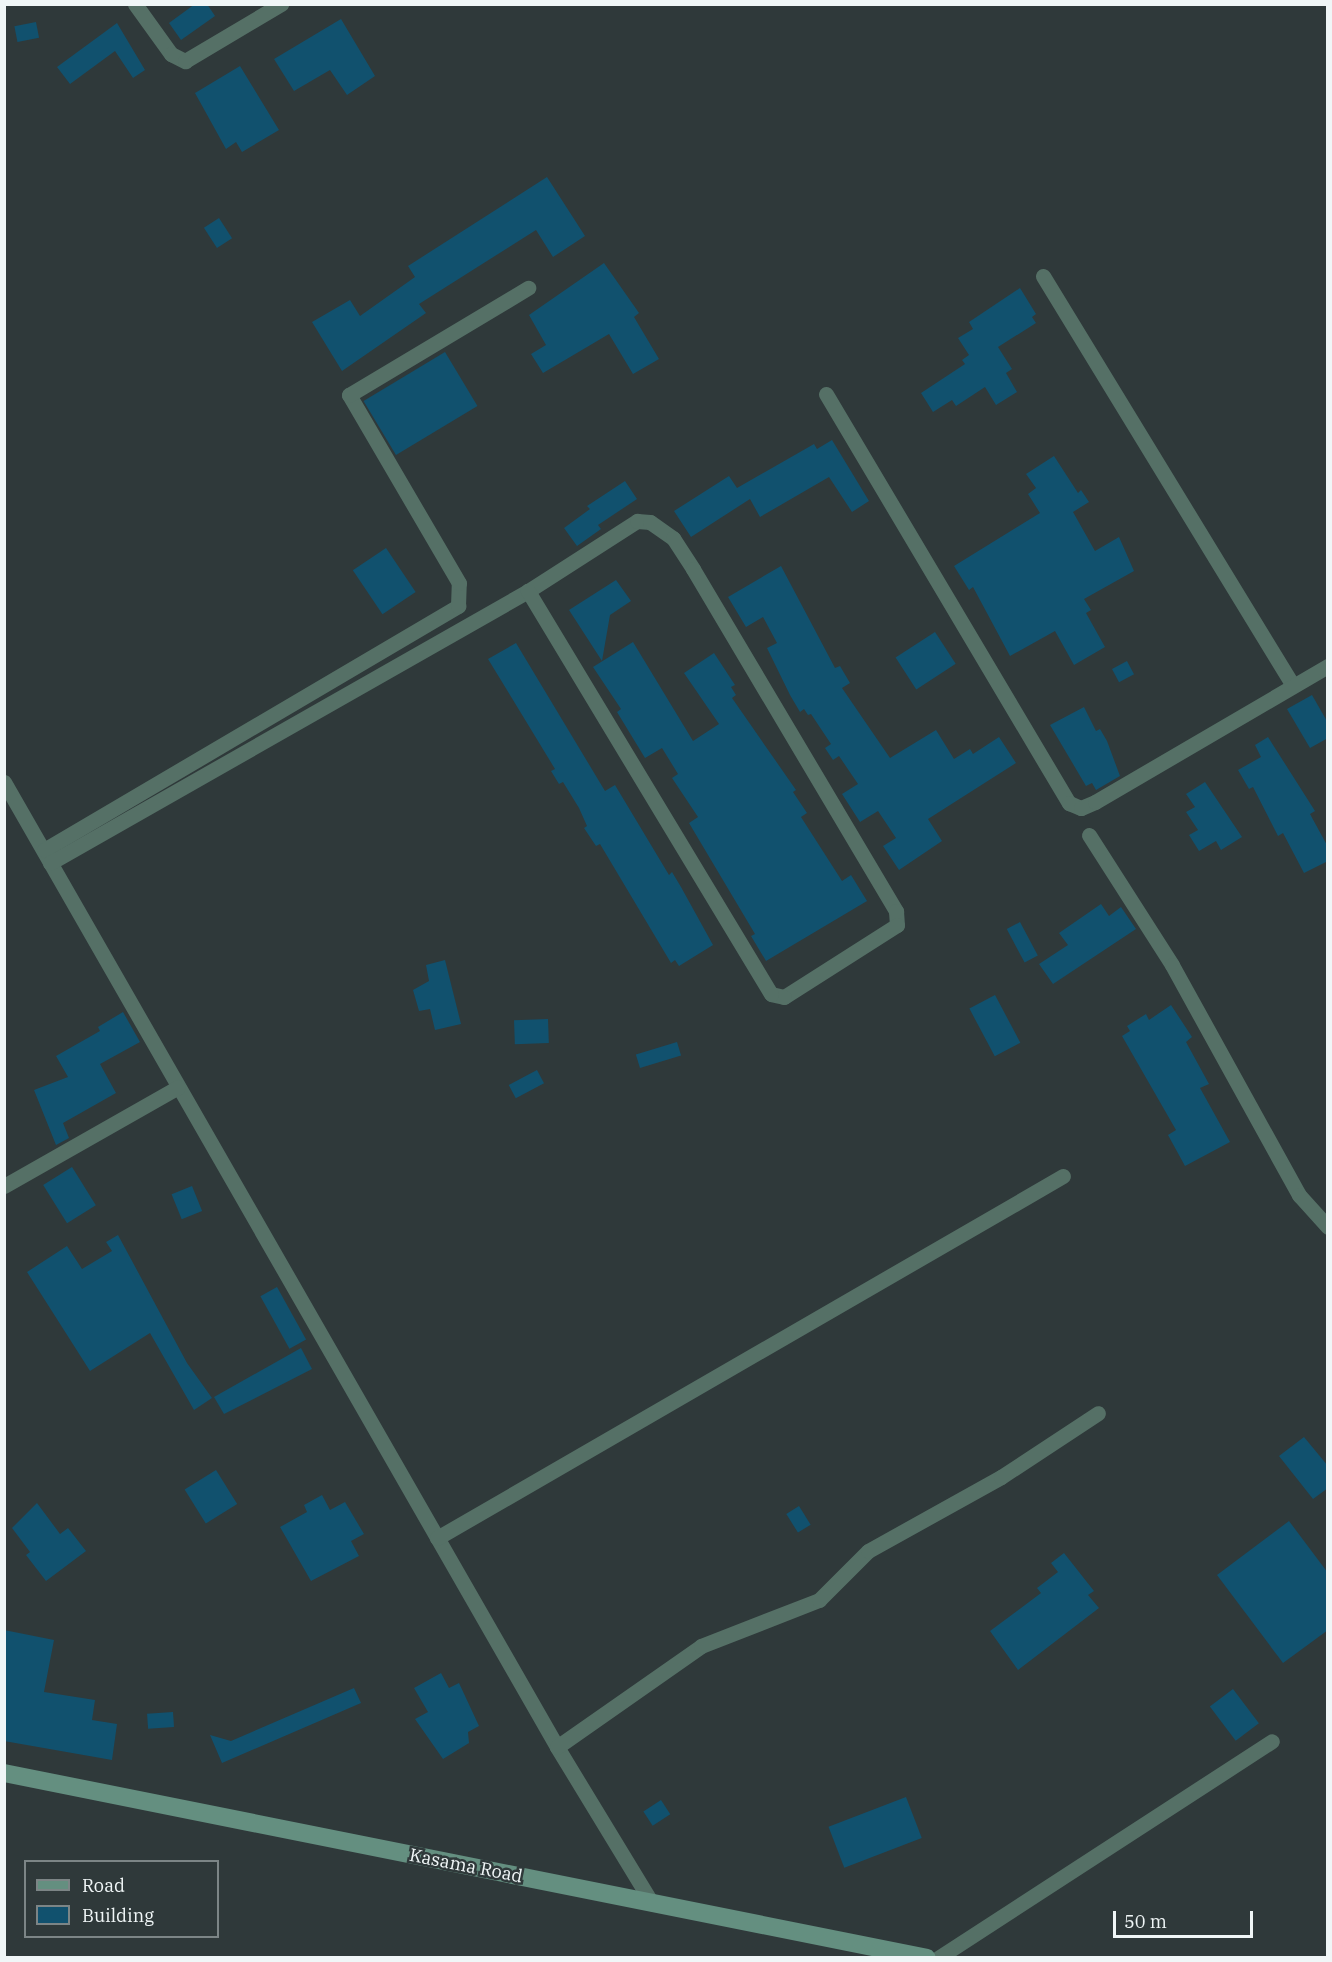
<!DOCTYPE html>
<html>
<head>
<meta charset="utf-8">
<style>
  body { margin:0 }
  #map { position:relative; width:1332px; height:1962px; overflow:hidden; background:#2f393a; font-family:"IBM Plex Serif",serif }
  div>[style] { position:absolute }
  .building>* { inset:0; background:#11516e; transform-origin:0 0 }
  .street>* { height:15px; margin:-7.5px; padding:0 7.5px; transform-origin:7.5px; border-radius:7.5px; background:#557066 }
  .secondary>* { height:18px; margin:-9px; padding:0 9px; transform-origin:9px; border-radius:9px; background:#648f80 }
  span { translate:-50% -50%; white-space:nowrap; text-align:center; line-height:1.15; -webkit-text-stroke:5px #2f393a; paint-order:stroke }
  .street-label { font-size:18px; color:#f0f6f7 }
  .frame { position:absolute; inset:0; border:6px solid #f0f6f7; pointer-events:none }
  .legend { position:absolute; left:24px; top:1860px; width:195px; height:78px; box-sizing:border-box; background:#2f393a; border:2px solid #7c8586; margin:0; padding:8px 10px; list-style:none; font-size:18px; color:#f0f6f7 }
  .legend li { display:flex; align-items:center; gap:12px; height:30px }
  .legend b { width:30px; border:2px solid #7c8586 }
  .scale { position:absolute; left:1113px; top:1911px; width:140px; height:27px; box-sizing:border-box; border:3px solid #f0f6f7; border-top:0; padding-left:8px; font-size:18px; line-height:21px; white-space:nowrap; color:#f0f6f7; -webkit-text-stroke:4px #2f393a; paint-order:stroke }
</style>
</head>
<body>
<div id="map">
  <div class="building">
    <i style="clip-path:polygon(195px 4px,207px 4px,215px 16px,181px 40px,169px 23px)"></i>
    <i style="clip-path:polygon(341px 19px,375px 76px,347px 95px,330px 70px,294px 91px,274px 59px)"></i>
    <i style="left:36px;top:22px;width:16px;height:22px;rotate:79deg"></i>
    <i style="clip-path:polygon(117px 23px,145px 70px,133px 78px,115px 51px,70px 84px,57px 67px)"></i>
    <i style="clip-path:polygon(240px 66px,279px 130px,242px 152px,236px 142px,226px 149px,195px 93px)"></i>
    <i style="clip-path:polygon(547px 177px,585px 236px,553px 257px,536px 230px,419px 304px,426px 313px,342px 371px,312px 322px,350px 300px,360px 316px,415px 277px,408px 266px)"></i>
    <i style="left:219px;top:218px;width:24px;height:18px;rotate:57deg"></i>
    <i style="clip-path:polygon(604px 263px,639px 313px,634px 317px,659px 359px,633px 374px,609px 334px,543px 373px,531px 354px,546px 345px,529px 315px)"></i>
    <i style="clip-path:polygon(1020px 288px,1036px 314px,1032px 317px,1036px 323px,998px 347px,1012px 369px,1006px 373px,1017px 392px,996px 405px,985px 387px,956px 406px,952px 400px,933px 412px,921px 393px,965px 364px,962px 360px,969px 355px,958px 338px,973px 329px,969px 322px)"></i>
    <i style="left:445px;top:352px;width:63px;height:95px;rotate:59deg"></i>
    <i style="clip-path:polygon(832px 440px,869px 501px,852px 512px,829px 477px,760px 517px,750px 499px,691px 537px,674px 511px,729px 476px,737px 488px,814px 444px,817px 449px)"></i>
    <i style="clip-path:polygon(1054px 456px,1078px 493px,1081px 490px,1089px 502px,1073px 512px,1095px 551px,1119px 537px,1134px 571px,1084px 599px,1091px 610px,1086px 613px,1105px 647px,1074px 665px,1055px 631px,1010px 656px,973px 587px,969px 590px,954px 566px,1040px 513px,1028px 494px,1036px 488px,1026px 474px)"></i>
    <i style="clip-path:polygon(625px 481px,637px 499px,598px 525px,601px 529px,577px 546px,564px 528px,590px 509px,587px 506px)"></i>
    <i style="left:386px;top:548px;width:53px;height:40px;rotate:56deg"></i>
    <i style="clip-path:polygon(781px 566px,835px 668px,840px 666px,850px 683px,842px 688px,890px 758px,936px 730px,954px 759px,970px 749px,973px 754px,999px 737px,1016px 763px,928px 819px,942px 841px,899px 870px,883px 846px,896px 838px,878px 811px,860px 822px,842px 794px,858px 784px,839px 756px,833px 760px,825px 748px,831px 744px,811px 714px,808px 715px,804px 709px,800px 712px,790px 695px,767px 648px,777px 643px,763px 617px,746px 627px,728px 597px)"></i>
    <i style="clip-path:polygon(616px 580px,631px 601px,610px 615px,602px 661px,569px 610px)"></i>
    <i style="left:935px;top:632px;width:38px;height:47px;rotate:57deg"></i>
    <i style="clip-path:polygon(633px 642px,693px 741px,719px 724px,684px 673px,714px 653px,735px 685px,731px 687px,736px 695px,732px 698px,796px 790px,793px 792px,807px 813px,801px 817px,842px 881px,851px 875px,867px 901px,766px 961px,751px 936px,755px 934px,689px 823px,698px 817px,672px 778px,678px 774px,662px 748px,645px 758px,617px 712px,621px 709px,593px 667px)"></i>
    <i style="clip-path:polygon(516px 643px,605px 791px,615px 785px,669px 875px,672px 872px,681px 887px,713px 945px,679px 966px,675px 960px,671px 963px,600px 844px,596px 846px,584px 828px,587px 826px,579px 808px,563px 782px,559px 784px,551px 771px,555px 769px,488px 659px)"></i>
    <i style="left:1127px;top:661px;width:15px;height:17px;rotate:62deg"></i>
    <i style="clip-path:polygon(1312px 695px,1328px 723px,1328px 738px,1310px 748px,1287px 709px)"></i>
    <i style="clip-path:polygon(1084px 707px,1096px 731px,1100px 729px,1107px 741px,1120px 776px,1096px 790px,1092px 783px,1086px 786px,1050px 725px)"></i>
    <i style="clip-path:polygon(1268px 737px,1315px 811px,1310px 814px,1328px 847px,1328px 861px,1304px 873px,1283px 833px,1278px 836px,1253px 787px,1249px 789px,1238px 770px,1261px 757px,1255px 745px)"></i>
    <i style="clip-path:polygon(1205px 782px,1242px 837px,1221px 850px,1216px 841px,1199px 851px,1189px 835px,1198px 830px,1186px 812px,1195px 807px,1186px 794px)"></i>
    <i style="clip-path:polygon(1101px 904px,1109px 916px,1121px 907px,1136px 929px,1053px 984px,1039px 964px,1068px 945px,1059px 933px)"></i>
    <i style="left:1020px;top:922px;width:38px;height:15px;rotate:62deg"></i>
    <i style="clip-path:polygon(445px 960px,461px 1024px,435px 1030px,430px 1009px,419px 1011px,413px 990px,429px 981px,426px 965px)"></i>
    <i style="left:995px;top:995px;width:54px;height:29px;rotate:62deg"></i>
    <i style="clip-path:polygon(1171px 1005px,1192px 1037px,1186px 1042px,1209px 1084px,1200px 1088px,1230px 1142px,1185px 1166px,1168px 1135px,1176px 1130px,1122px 1036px,1130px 1031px,1127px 1026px,1146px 1014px,1149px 1020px)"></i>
    <i style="clip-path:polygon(123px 1012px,140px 1042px,100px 1064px,116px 1093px,63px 1123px,69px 1138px,56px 1145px,34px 1090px,68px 1077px,56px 1056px,100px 1031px,98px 1027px)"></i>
    <i style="left:548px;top:1019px;width:24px;height:34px;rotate:88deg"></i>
    <i style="left:677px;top:1042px;width:14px;height:43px;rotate:73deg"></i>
    <i style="left:537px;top:1070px;width:15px;height:32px;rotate:62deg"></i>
    <i style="left:72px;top:1167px;width:45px;height:34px;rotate:58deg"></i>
    <i style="left:192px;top:1186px;width:27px;height:22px;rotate:68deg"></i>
    <i style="clip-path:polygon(118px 1235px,187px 1363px,212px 1398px,194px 1410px,150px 1333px,90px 1371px,27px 1272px,67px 1246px,82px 1269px,112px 1251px,106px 1242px)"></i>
    <i style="left:277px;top:1287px;width:60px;height:19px;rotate:61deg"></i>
    <i style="clip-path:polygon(301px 1348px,312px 1369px,224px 1414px,214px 1397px)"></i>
    <i style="clip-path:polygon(1304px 1437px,1328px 1466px,1328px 1488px,1313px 1499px,1279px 1456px)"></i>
    <i style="left:216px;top:1470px;width:40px;height:37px;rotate:58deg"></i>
    <i style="clip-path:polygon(322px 1495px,330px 1510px,345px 1502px,364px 1534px,351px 1541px,359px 1556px,311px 1581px,280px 1527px,307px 1512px,304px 1505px)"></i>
    <i style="clip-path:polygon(37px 1503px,60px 1534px,68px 1528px,86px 1551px,46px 1581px,26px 1555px,30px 1552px,12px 1528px)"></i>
    <i style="left:799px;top:1506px;width:22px;height:15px;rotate:58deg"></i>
    <i style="clip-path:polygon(1289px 1521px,1328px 1573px,1328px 1630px,1283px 1663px,1217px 1575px)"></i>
    <i style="clip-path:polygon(1064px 1553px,1094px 1591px,1088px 1595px,1099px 1608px,1018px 1670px,990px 1631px,1041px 1593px,1037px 1588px,1058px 1572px,1051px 1563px)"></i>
    <i style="clip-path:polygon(4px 1630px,54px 1640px,44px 1692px,95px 1700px,92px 1720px,117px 1724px,112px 1760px,4px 1741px)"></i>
    <i style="clip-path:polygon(441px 1673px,449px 1688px,459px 1683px,479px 1726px,468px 1732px,469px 1743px,443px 1759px,415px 1719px,428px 1712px,414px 1688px)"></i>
    <i style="clip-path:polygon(354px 1688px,361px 1703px,222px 1763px,210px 1735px,231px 1741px)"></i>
    <i style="left:1233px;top:1689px;width:43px;height:29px;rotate:53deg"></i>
    <i style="left:173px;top:1712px;width:15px;height:26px;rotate:86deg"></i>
    <i style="left:906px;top:1797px;width:44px;height:83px;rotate:69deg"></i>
    <i style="left:661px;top:1800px;width:17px;height:21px;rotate:57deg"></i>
  </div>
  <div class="street">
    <i style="left:135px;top:4px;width:62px;rotate:54.2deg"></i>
    <i style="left:171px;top:54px;width:16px;rotate:27deg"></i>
    <i style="left:185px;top:61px;width:112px;rotate:-30.7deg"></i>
    <i style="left:1043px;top:276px;width:480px;rotate:58.6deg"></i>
    <i style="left:826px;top:394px;width:476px;rotate:59.3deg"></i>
    <i style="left:1069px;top:803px;width:13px;rotate:23deg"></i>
    <i style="left:1081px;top:808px;width:15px;rotate:-23deg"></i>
    <i style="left:1095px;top:802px;width:270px;rotate:-30.3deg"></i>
    <i style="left:4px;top:782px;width:1112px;rotate:60.18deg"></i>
    <i style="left:557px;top:1747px;width:183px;rotate:58.7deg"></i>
    <i style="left:1089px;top:835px;width:154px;rotate:57.4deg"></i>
    <i style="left:1172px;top:965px;width:263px;rotate:61.1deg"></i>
    <i style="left:1299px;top:1195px;width:43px;rotate:47.8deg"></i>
    <i style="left:44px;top:850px;width:481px;rotate:-30.5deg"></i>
    <i style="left:458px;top:606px;width:23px;rotate:-88deg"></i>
    <i style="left:459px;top:583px;width:218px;rotate:-120.3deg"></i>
    <i style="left:349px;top:395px;width:209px;rotate:-30.9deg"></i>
    <i style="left:50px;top:863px;width:550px;rotate:-29.64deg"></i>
    <i style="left:528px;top:591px;width:130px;rotate:-32.7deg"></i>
    <i style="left:637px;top:521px;width:13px;rotate:4deg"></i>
    <i style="left:650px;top:522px;width:28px;rotate:35deg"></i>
    <i style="left:673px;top:538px;width:37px;rotate:57deg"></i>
    <i style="left:693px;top:569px;width:398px;rotate:59.3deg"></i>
    <i style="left:896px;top:911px;width:14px;rotate:86deg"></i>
    <i style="left:897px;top:925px;width:134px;rotate:147.5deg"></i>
    <i style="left:784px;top:997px;width:13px;rotate:-167deg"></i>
    <i style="left:771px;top:994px;width:471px;rotate:-121.1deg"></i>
    <i style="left:4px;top:1186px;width:200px;rotate:-29.6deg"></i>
    <i style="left:437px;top:1538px;width:723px;rotate:-30.04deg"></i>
    <i style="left:557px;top:1747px;width:176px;rotate:-35deg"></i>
    <i style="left:701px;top:1646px;width:127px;rotate:-21.3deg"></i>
    <i style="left:819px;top:1600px;width:69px;rotate:-45deg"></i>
    <i style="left:868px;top:1551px;width:152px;rotate:-29.1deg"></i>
    <i style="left:1001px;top:1477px;width:116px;rotate:-33.4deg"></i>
    <i style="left:938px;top:1958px;width:398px;rotate:-33deg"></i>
  </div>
  <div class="secondary">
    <i style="left:4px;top:1773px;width:941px;rotate:11.33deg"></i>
  </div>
  <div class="street-label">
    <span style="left:466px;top:1866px;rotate:11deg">Kasama Road</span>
  </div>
  <div class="frame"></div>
  <ul class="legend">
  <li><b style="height:8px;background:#648f80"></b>Road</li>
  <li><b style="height:16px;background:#11516e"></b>Building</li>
  </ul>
  <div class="scale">50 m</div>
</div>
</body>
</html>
